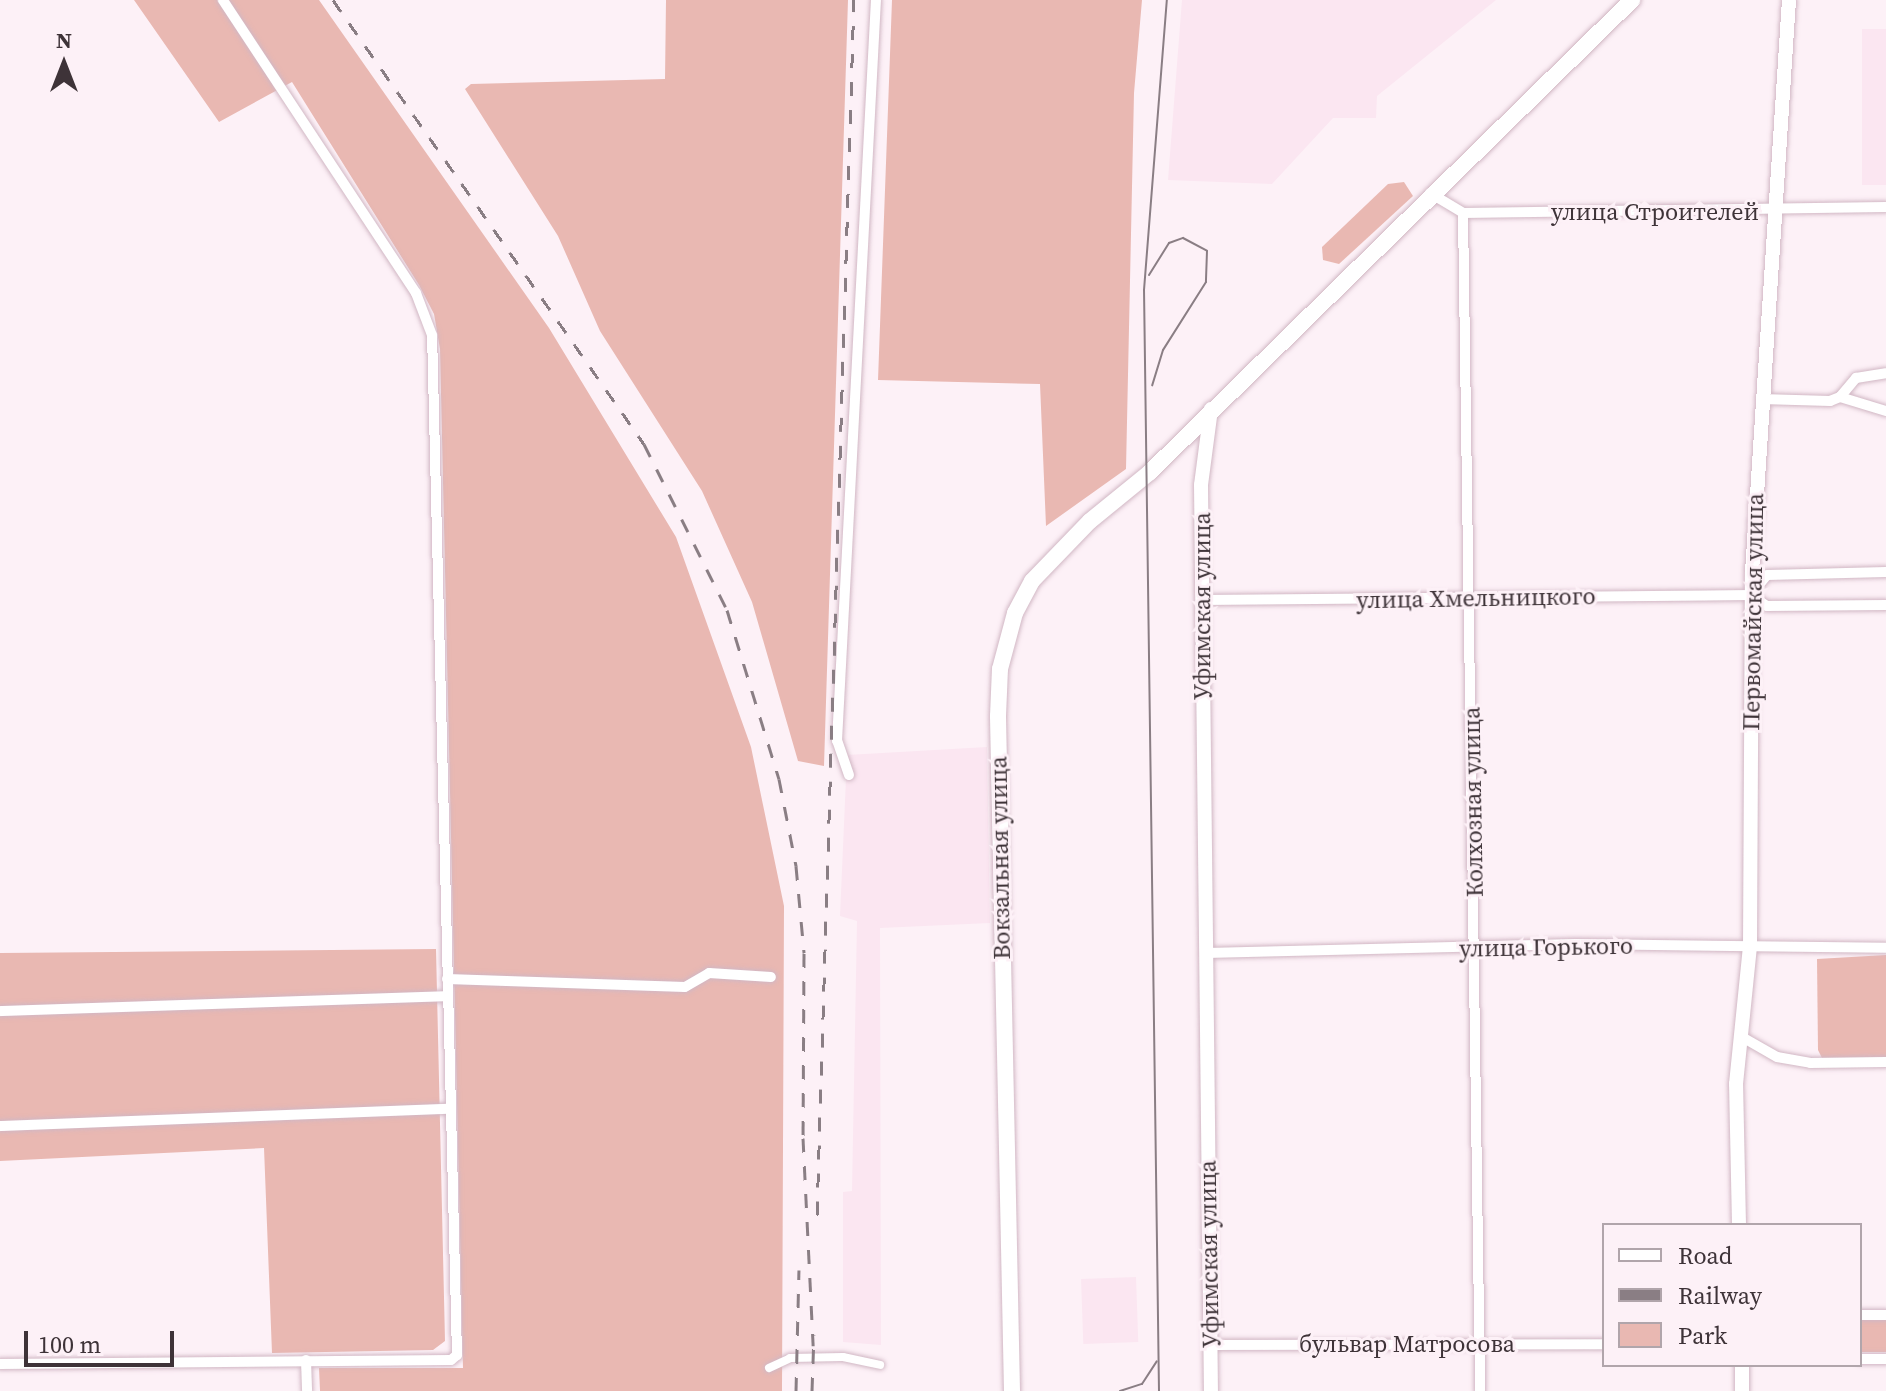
<!DOCTYPE html>
<html>
<head>
<meta charset="utf-8">
<style>
  body { margin:0 }
  #map { position:relative; width:1886px; height:1391px; overflow:hidden; background:#fdf1f7; font-family:"Source Serif 4",serif }
  div>[style] { position:absolute }
  .built>* { inset:0; background:#fbe6f1; transform-origin:0 0 }
  .green>* { inset:0; background:#e9b8b2; transform-origin:0 0 }
  .roads { filter:drop-shadow(0 0 2px #d1b7c4) drop-shadow(0 0 2px #d1b7c4) }
  .pedestrian>* { height:8px; margin:-4px; padding:0 4px; transform-origin:4px; border-radius:4px; background:#fff }
  .minor>* { height:10px; margin:-5px; padding:0 5px; transform-origin:5px; border-radius:5px; background:#fff }
  .tertiary>* { height:14px; margin:-7px; padding:0 7px; transform-origin:7px; border-radius:7px; background:#fff }
  .primary>* { height:16px; margin:-8px; padding:0 8px; transform-origin:8px; border-radius:8px; background:#fff }
  .tram>* { height:2px; margin:-1px; padding:0 1px; transform-origin:1px; border-radius:1px; background:#8a7e84 }
  .rail>* { height:3px; margin-top:-1.5px; transform-origin:0; background:repeating-linear-gradient(90deg,#8a7e84 0 14px,transparent 0 28px) }
  span { translate:-50% -50%; white-space:nowrap; text-align:center; line-height:1.15; -webkit-text-stroke:6px #fdf1f7; paint-order:stroke }
  .street-label { font-size:24px; color:#3e3338 }
  .legend { position:absolute; left:1602px; top:1223px; width:260px; height:144px; box-sizing:border-box; background:#fdf1f7; border:2px solid #b1a5ab; margin:0; padding:10px 14px; list-style:none; font-size:24px; color:#3e3338 }
  .legend li { display:flex; align-items:center; gap:16px; height:40px }
  .legend b { width:40px; border:2px solid #b1a5ab }
  .north { position:absolute; left:24px; top:24px; width:80px; height:80px; -webkit-text-stroke:6px #fdf1f7; paint-order:stroke; rotate:0deg; font-size:22px; font-weight:700; line-height:32px; text-align:center; color:#3e3338 }
  .north::after { content:''; display:block; margin:auto; width:28px; height:36px; background:#3e3338; clip-path:polygon(50% 0,100% 100%,50% 72%,0 100%) }
  .scale { position:absolute; left:24px; top:1331px; width:150px; height:36px; box-sizing:border-box; border:4px solid #3e3338; border-top:0; padding-left:10px; font-size:24px; line-height:28px; white-space:nowrap; color:#3e3338; -webkit-text-stroke:6px #fdf1f7; paint-order:stroke }
</style>
</head>
<body>
<div id="map">
  <div class="built">
    <i style="clip-path:polygon(1182px 0,1496px 0,1377px 96px,1376px 118px,1333px 118px,1272px 184px,1168px 180px)"></i>
    <i style="left:1862px;top:29px;width:24px;height:156px"></i>
    <i style="clip-path:polygon(987px 747px,990px 923px,880px 928px,881px 1345px,843px 1342px,843px 1192px,852px 1191px,857px 921px,840px 916px,847px 755px)"></i>
    <i style="left:1136px;top:1277px;width:65px;height:55px;rotate:88deg"></i>
  </div>
  <div class="green">
    <i style="clip-path:polygon(134px 0,319px 0,549px 328px,676px 537px,751px 747px,784px 906px,782px 1391px,320px 1391px,319px 1368px,463px 1368px,440px 349px,434px 314px,419px 285px,292px 82px,219px 122px)"></i>
    <i style="clip-path:polygon(666px 0,848px 0,824px 766px,798px 761px,752px 602px,702px 491px,600px 331px,558px 236px,465px 89px,471px 84px,665px 79px)"></i>
    <i style="clip-path:polygon(892px 0,1142px 0,1134px 93px,1126px 469px,1046px 526px,1040px 384px,878px 380px)"></i>
    <i style="clip-path:polygon(1404px 182px,1413px 196px,1339px 264px,1323px 260px,1322px 247px,1388px 184px)"></i>
    <i style="clip-path:polygon(436px 949px,445px 1341px,433px 1350px,272px 1353px,264px 1148px,0 1161px,0 953px)"></i>
    <i style="clip-path:polygon(1886px 955px,1886px 1058px,1823px 1060px,1818px 1050px,1817px 959px)"></i>
    <i style="left:1860px;top:1319px;width:26px;height:33px"></i>
  </div>
  <div class="roads">
    <div class="pedestrian">
      <i style="left:769px;top:1368px;width:23px;rotate:-25deg"></i>
      <i style="left:790px;top:1358px;width:53px;rotate:-1.1deg"></i>
      <i style="left:843px;top:1357px;width:38px;rotate:12deg"></i>
    </div>
    <div class="minor">
      <i style="left:1430px;top:193px;width:39px;rotate:31deg"></i>
      <i style="left:1463px;top:213px;width:423px;rotate:-0.8deg"></i>
      <i style="left:1463px;top:213px;width:1178px;rotate:89.17deg"></i>
      <i style="left:1840px;top:397px;width:48px;rotate:16.9deg"></i>
      <i style="left:1761px;top:399px;width:69px;rotate:1.7deg"></i>
      <i style="left:1830px;top:401px;width:11px;rotate:-22deg"></i>
      <i style="left:1840px;top:397px;width:25px;rotate:-50deg"></i>
      <i style="left:1856px;top:378px;width:30px;rotate:-9deg"></i>
      <i style="left:1752px;top:593px;width:23px;rotate:-50deg"></i>
      <i style="left:1767px;top:575px;width:119px;rotate:-1.4deg"></i>
      <i style="left:1202px;top:600px;width:549px;rotate:-0.52deg"></i>
      <i style="left:1751px;top:595px;width:19px;rotate:35deg"></i>
      <i style="left:1767px;top:606px;width:119px;rotate:-0.5deg"></i>
      <i style="left:849px;top:775px;width:36px;rotate:-109deg"></i>
      <i style="left:837px;top:741px;width:742px;rotate:-86.99deg"></i>
      <i style="left:1206px;top:953px;width:370px;rotate:-1.4deg"></i>
      <i style="left:1576px;top:944px;width:310px;rotate:0.7deg"></i>
      <i style="left:447px;top:979px;width:238px;rotate:1.9deg"></i>
      <i style="left:685px;top:987px;width:28px;rotate:-30deg"></i>
      <i style="left:709px;top:973px;width:62px;rotate:3.7deg"></i>
      <i style="left:0;top:1011px;width:447px;rotate:-1.9deg"></i>
      <i style="left:1742px;top:1037px;width:40px;rotate:29.7deg"></i>
      <i style="left:1777px;top:1057px;width:34px;rotate:10deg"></i>
      <i style="left:1810px;top:1063px;width:76px;rotate:-0.8deg"></i>
      <i style="left:0;top:1126px;width:450px;rotate:-2.2deg"></i>
      <i style="left:1860px;top:1315px;width:26px"></i>
      <i style="left:1211px;top:1345px;width:393px;rotate:-0.1deg"></i>
      <i style="left:1860px;top:1359px;width:26px"></i>
      <i style="left:306px;top:1360px;width:31px;rotate:88deg"></i>
      <i style="left:0;top:1364px;width:451px;rotate:-0.5deg"></i>
      <i style="left:451px;top:1360px;width:8px;rotate:-40deg"></i>
      <i style="left:457px;top:1355px;width:1020px;rotate:-91.4deg"></i>
      <i style="left:432px;top:335px;width:45px;rotate:-110.9deg"></i>
      <i style="left:416px;top:293px;width:351px;rotate:-123.4deg"></i>
    </div>
    <div class="tertiary">
      <i style="left:1211px;top:409px;width:77px;rotate:97.5deg"></i>
      <i style="left:1201px;top:485px;width:906px;rotate:89.37deg"></i>
      <i style="left:1739px;top:1225px;width:141px;rotate:-91.2deg"></i>
      <i style="left:1736px;top:1084px;width:140px;rotate:-84.2deg"></i>
      <i style="left:1750px;top:945px;width:373px;rotate:-89.7deg"></i>
      <i style="left:1752px;top:572px;width:573px;rotate:-86.3deg"></i>
      <i style="left:1742px;top:1365px;width:26px;rotate:90deg"></i>
    </div>
    <div class="primary">
      <i style="left:1012px;top:1391px;width:675px;rotate:-91.19deg"></i>
      <i style="left:998px;top:716px;width:47px;rotate:-87.6deg"></i>
      <i style="left:1000px;top:669px;width:58px;rotate:-75deg"></i>
      <i style="left:1015px;top:613px;width:36px;rotate:-62deg"></i>
      <i style="left:1032px;top:581px;width:83px;rotate:-46deg"></i>
      <i style="left:1090px;top:521px;width:77px;rotate:-39.2deg"></i>
      <i style="left:1150px;top:472px;width:675px;rotate:-44.4deg"></i>
    </div>
  </div>
  <div class="tram">
    <i style="left:1149px;top:275px;width:38px;rotate:-58deg"></i>
    <i style="left:1169px;top:243px;width:15px;rotate:-20deg"></i>
    <i style="left:1183px;top:238px;width:27px;rotate:28deg"></i>
    <i style="left:1207px;top:251px;width:31px;rotate:92deg"></i>
    <i style="left:1206px;top:282px;width:80px;rotate:122.3deg"></i>
    <i style="left:1163px;top:350px;width:37px;rotate:107deg"></i>
    <i style="left:1120px;top:1391px;width:23px;rotate:-18deg"></i>
    <i style="left:1142px;top:1384px;width:27px;rotate:-57deg"></i>
    <i style="left:1159px;top:1391px;width:1101px;rotate:-90.78deg"></i>
    <i style="left:1144px;top:290px;width:291px;rotate:-85.5deg"></i>
  </div>
  <div class="rail">
    <i style="left:333px;top:0;width:542px;rotate:54.99deg"></i>
    <i style="left:644px;top:444px;width:186px;rotate:63.4deg"></i>
    <i style="left:727px;top:610px;width:177px;rotate:72.9deg"></i>
    <i style="left:779px;top:779px;width:89px;rotate:78.9deg"></i>
    <i style="left:796px;top:866px;width:87px;rotate:84.7deg"></i>
    <i style="left:804px;top:953px;width:185px;rotate:90.3deg"></i>
    <i style="left:803px;top:1138px;width:208px;rotate:87.2deg"></i>
    <i style="left:817px;top:1215px;width:1216px;rotate:-88.26deg"></i>
    <i style="left:796px;top:1391px;width:121px;rotate:-88.6deg"></i>
    <i style="left:812px;top:1391px;width:56px;rotate:-88deg"></i>
  </div>
  <div class="street-label">
    <span style="left:1655px;top:212px">улица Строителей</span>
    <span style="left:1476px;top:598px;rotate:-1deg">улица Хмельницкого</span>
    <span style="left:1202px;top:606px;rotate:-90deg">Уфимская улица</span>
    <span style="left:1753px;top:612px;rotate:-89deg">Первомайская улица</span>
    <span style="left:1473px;top:802px;rotate:-91deg">Колхозная улица</span>
    <span style="left:1000px;top:858px;rotate:-91deg">Вокзальная улица</span>
    <span style="left:1546px;top:947px;rotate:-1deg">улица Горького</span>
    <span style="left:1209px;top:1254px;rotate:-91deg">Уфимская улица</span>
    <span style="left:1407px;top:1344px">бульвар Матросова</span>
  </div>
  <ul class="legend">
  <li><b style="height:10px;background:#fff"></b>Road</li>
  <li><b style="height:10px;background:#8a7e84"></b>Railway</li>
  <li><b style="height:22px;background:#e9b8b2"></b>Park</li>
  </ul>
  <div class="north">N</div>
  <div class="scale">100 m</div>
</div>
</body>
</html>
